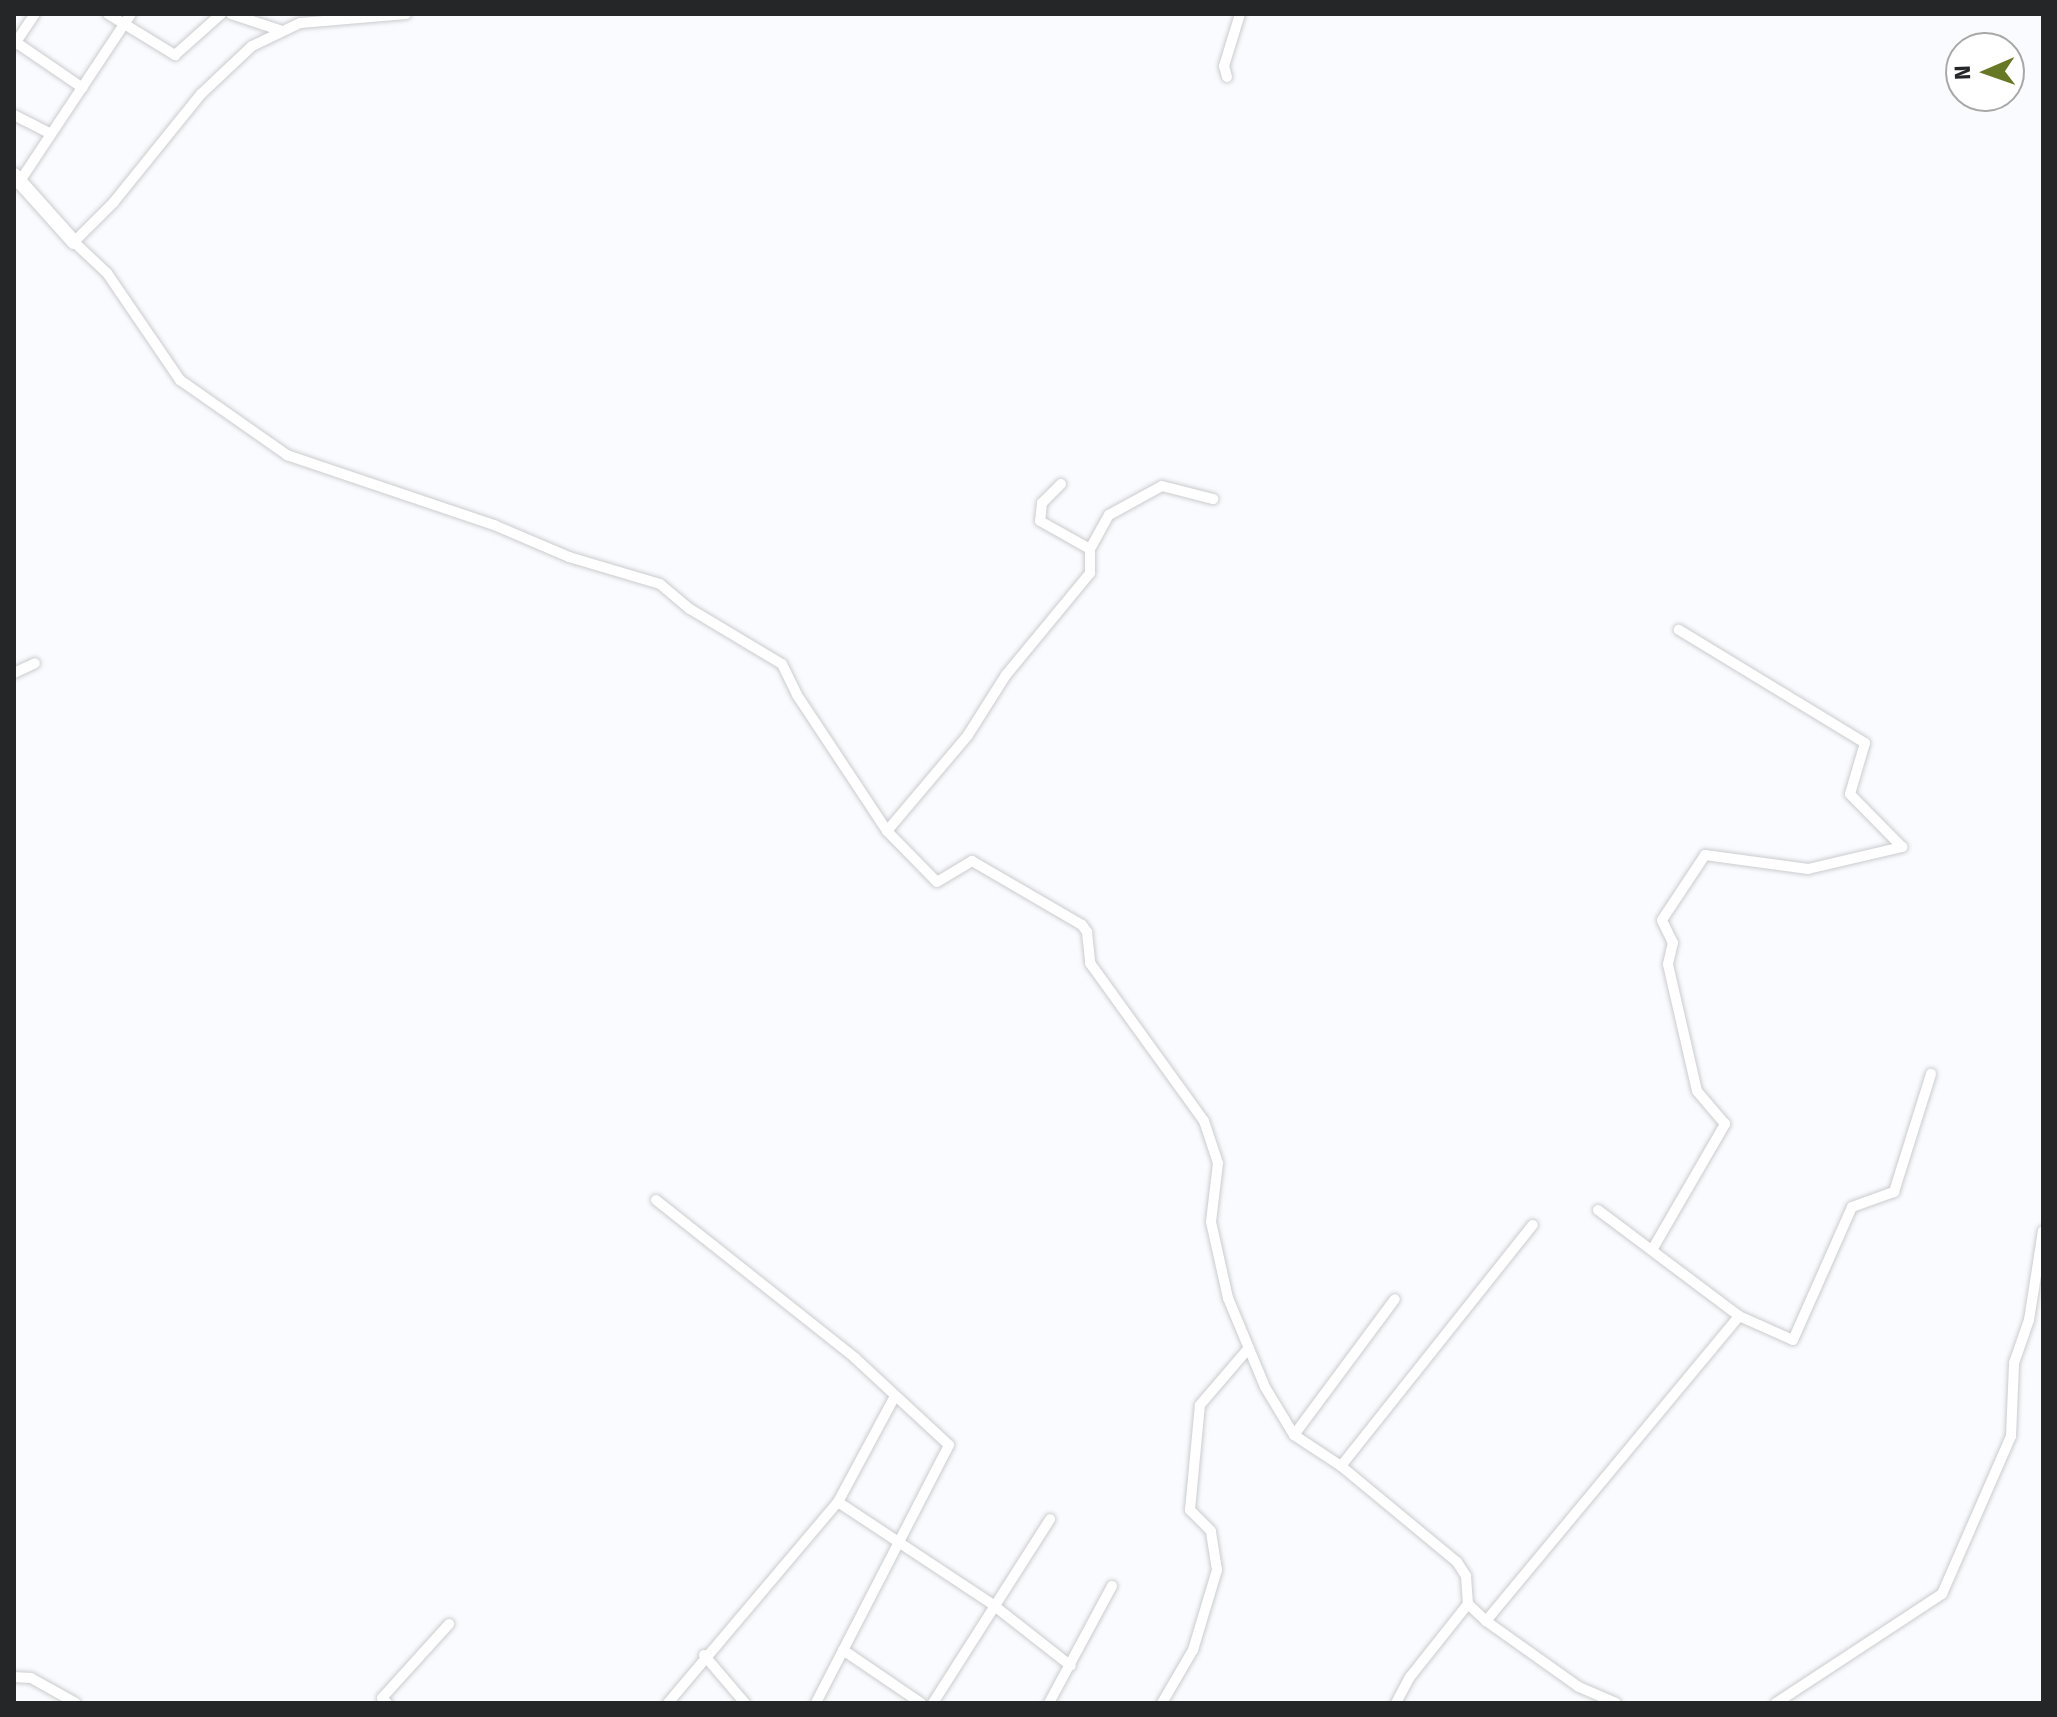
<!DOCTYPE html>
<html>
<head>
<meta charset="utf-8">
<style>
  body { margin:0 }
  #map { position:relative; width:2057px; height:1717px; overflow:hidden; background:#fafbfe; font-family:"Fira Sans",sans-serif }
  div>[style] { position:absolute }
  .roads { filter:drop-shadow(0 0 2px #cacccf) drop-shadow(0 0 2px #cacccf) }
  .minor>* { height:10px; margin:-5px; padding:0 5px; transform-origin:5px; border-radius:5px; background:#fff }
  .tertiary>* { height:14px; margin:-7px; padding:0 7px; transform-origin:7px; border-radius:7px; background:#fff }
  span { translate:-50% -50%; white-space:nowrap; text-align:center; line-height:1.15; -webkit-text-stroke:8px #fff; paint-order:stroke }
  .frame { position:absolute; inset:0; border:16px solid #252627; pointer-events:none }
  .north { position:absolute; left:1945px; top:32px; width:80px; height:80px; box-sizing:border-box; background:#fff; border:2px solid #a8a8a9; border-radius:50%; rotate:268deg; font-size:22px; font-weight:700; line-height:32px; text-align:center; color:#252627 }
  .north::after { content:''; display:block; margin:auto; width:28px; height:36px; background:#667726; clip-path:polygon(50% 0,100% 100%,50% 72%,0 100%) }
</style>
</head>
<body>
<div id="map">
  <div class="roads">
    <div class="minor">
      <i style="left:108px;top:14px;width:79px;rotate:31.5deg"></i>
      <i style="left:175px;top:55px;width:62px;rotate:-41.7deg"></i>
      <i style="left:231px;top:14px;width:51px;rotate:18.4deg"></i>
      <i style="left:406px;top:14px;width:106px;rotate:175.1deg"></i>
      <i style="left:300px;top:23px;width:53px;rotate:154.4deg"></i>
      <i style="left:252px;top:46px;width:70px;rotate:136.7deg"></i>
      <i style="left:201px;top:94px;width:139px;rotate:128.9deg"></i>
      <i style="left:114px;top:202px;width:57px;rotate:135deg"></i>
      <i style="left:74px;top:242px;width:45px;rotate:43.2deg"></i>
      <i style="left:107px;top:273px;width:130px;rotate:55.7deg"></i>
      <i style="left:180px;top:380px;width:131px;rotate:35deg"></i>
      <i style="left:287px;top:455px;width:219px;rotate:18.7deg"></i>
      <i style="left:494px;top:525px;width:82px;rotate:23.1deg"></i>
      <i style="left:569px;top:557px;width:95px;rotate:16.5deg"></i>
      <i style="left:660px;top:584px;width:39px;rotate:40deg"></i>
      <i style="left:690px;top:609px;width:107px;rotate:30.9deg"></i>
      <i style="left:782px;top:664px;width:34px;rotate:64deg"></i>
      <i style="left:797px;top:695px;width:163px;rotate:56.5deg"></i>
      <i style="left:887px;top:831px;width:71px;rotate:45.6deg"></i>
      <i style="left:937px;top:882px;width:41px;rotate:-31deg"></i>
      <i style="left:972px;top:861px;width:127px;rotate:30.2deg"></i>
      <i style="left:1082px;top:925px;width:9px;rotate:54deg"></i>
      <i style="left:1087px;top:932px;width:31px;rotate:84deg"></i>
      <i style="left:1090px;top:963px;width:195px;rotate:54.2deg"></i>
      <i style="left:1204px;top:1121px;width:44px;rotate:71.6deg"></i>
      <i style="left:1218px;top:1163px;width:59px;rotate:96.8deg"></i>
      <i style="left:1211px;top:1222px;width:78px;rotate:77.4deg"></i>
      <i style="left:1228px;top:1298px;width:96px;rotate:67.4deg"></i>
      <i style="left:1265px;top:1387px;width:56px;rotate:58.9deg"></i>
      <i style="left:1294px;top:1435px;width:56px;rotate:33.4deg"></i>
      <i style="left:1341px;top:1466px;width:151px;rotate:39.6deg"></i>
      <i style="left:1457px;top:1562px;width:17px;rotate:57deg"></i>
      <i style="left:1466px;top:1576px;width:28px;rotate:86deg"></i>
      <i style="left:1468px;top:1604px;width:25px;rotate:43deg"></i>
      <i style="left:1486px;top:1621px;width:114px;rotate:35.4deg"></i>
      <i style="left:1579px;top:1687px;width:40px;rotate:23.4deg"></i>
      <i style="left:14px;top:41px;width:83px;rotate:34.3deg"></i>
      <i style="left:14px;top:45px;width:37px;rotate:-56deg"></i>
      <i style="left:1227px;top:77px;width:11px;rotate:-105deg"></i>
      <i style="left:1224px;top:66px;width:54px;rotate:-72.9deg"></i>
      <i style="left:14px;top:115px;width:39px;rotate:27deg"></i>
      <i style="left:18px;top:184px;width:204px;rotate:-56.4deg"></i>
      <i style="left:1061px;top:484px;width:27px;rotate:135deg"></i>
      <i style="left:1042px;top:503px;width:18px;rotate:96deg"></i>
      <i style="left:1040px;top:521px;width:57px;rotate:29.2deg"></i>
      <i style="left:14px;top:673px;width:23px;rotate:-25deg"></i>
      <i style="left:887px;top:831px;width:126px;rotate:-49.8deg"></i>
      <i style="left:968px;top:735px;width:71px;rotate:-57.7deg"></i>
      <i style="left:1006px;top:675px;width:132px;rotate:-50.5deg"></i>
      <i style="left:1090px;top:573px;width:24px;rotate:-90deg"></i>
      <i style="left:1090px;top:549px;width:39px;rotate:-61deg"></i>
      <i style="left:1109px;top:515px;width:60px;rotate:-28.7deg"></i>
      <i style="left:1162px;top:486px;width:53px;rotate:14.3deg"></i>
      <i style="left:656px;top:1200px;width:254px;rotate:38.4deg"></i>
      <i style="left:855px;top:1358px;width:128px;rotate:42.8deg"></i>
      <i style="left:949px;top:1445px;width:290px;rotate:117.3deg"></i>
      <i style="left:1598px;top:1210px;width:176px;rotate:36.9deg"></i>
      <i style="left:1739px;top:1316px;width:59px;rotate:24deg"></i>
      <i style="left:1793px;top:1340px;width:145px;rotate:-66.1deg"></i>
      <i style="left:1852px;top:1207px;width:45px;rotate:-19.7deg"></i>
      <i style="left:1894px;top:1192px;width:124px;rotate:-72.6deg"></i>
      <i style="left:1652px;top:1250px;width:146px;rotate:-59.9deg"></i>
      <i style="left:1725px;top:1124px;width:43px;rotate:-130.3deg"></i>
      <i style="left:1697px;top:1091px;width:130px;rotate:-102.9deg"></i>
      <i style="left:1668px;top:964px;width:22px;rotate:-77deg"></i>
      <i style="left:1673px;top:943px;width:25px;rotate:-116deg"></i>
      <i style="left:1662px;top:920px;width:78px;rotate:-56.5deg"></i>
      <i style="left:1705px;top:855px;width:104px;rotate:7.7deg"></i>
      <i style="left:1808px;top:869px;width:97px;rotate:-13.2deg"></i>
      <i style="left:1902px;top:847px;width:74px;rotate:-134.5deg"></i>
      <i style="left:1850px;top:794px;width:53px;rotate:-73.6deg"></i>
      <i style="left:1865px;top:743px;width:218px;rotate:-148.7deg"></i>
      <i style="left:1294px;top:1435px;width:169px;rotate:-53.4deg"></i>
      <i style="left:1341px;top:1466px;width:308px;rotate:-51.5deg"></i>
      <i style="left:838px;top:1502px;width:185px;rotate:33.5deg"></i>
      <i style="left:992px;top:1604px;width:100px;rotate:38.1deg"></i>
      <i style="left:1486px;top:1621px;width:396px;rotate:-50.3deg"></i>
      <i style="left:843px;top:1650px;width:94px;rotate:34.2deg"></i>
      <i style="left:704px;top:1655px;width:63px;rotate:49.5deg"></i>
      <i style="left:14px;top:1677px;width:17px;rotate:3deg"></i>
      <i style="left:31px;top:1678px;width:51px;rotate:29.1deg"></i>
      <i style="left:387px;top:1703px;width:7px;rotate:-135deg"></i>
      <i style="left:382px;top:1698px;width:100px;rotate:-47.8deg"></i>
      <i style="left:668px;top:1703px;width:263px;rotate:-49.8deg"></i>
      <i style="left:838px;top:1502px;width:118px;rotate:-61.7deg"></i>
      <i style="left:933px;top:1703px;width:218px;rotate:-57.5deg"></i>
      <i style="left:1049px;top:1703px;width:133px;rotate:-61.7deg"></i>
      <i style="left:1162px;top:1703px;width:61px;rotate:-59.7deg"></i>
      <i style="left:1193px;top:1650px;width:84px;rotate:-73.3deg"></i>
      <i style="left:1217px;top:1570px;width:39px;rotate:-99deg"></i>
      <i style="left:1211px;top:1531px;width:30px;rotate:-135deg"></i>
      <i style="left:1190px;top:1510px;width:105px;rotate:-84.6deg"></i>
      <i style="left:1200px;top:1405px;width:74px;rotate:-49.4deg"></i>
      <i style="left:1396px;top:1703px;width:30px;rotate:-62deg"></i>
      <i style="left:1410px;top:1677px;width:93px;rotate:-51.5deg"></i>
      <i style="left:1776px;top:1703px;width:199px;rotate:-33.3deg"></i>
      <i style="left:1942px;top:1594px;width:172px;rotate:-66.4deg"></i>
      <i style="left:2011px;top:1436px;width:73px;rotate:-87.6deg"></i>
      <i style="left:2014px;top:1363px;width:46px;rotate:-70.8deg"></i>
      <i style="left:2029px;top:1320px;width:90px;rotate:-81.1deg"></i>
    </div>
    <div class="tertiary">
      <i style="left:14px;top:175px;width:90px;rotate:48.2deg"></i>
    </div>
  </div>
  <div class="frame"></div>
  <div class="north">N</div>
</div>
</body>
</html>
